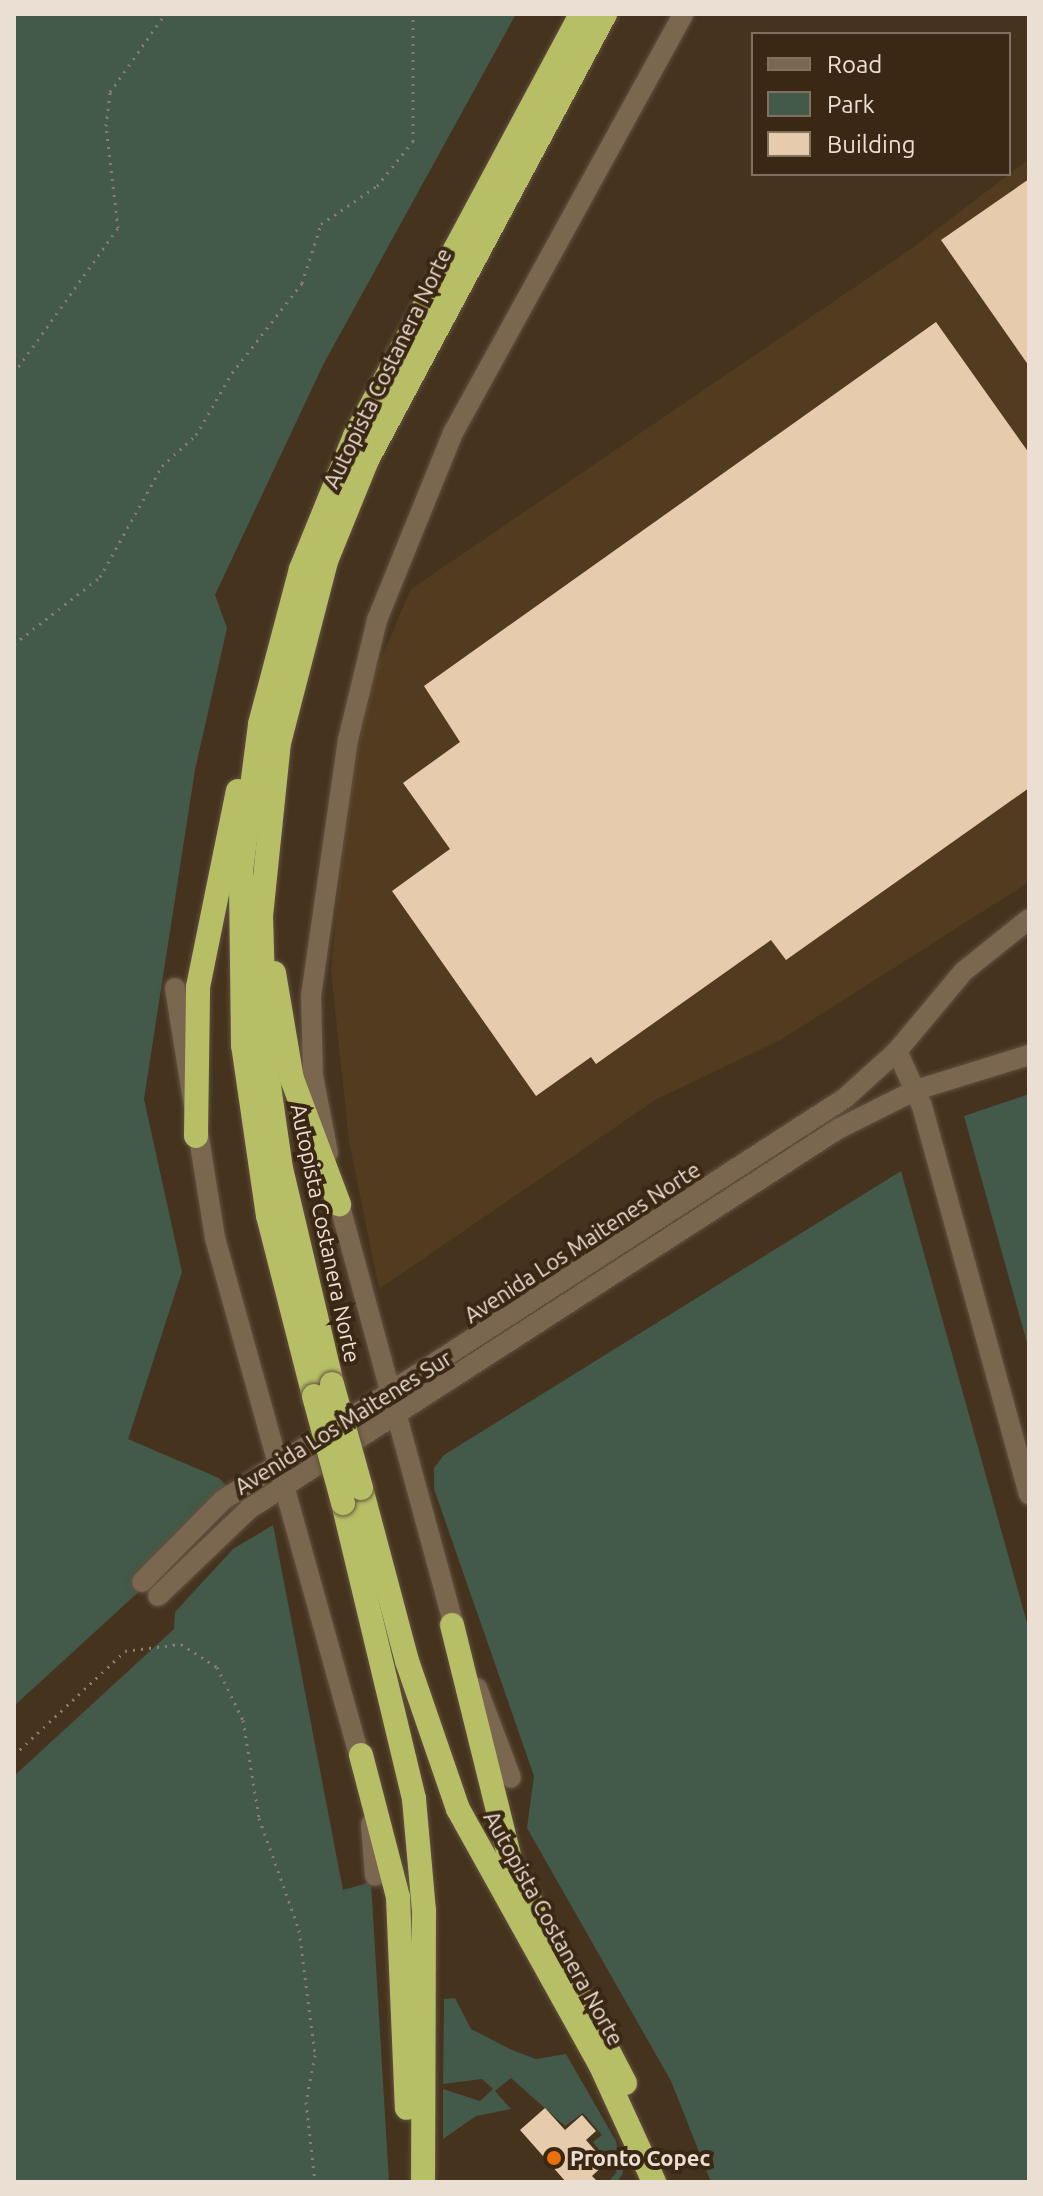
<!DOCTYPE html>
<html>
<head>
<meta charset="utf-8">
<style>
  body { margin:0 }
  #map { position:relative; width:1043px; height:2196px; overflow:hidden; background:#45331e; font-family:Ubuntu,sans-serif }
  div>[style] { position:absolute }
  .built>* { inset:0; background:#533b20 }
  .green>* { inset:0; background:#435949 }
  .building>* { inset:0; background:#e7cbad }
  .path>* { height:3px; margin-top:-1.5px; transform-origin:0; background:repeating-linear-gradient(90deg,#8b7c6b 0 2px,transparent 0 8px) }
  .roads { filter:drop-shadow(0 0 2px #61513f) drop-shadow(0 0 2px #61513f) }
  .minor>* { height:20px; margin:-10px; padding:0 10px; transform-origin:10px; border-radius:10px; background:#7b6650 }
  .highway>* { height:24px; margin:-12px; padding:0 12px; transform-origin:12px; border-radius:12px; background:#b7bf66 }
  .bridges { filter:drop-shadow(0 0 2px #61513f) drop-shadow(0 0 2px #61513f) }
  .highway-bridge>* { height:24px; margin:-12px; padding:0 12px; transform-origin:12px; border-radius:12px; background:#b7bf66 }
  .dots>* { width:22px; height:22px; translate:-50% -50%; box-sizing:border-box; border:4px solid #3b2814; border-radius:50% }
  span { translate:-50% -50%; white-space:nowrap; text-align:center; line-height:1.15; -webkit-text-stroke:8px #3b2814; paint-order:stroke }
  .street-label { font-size:22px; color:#ebdfd3 }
  .poi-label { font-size:22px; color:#ebdfd3; font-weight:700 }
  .left { translate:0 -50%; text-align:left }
  .frame { position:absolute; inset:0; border:16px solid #ebdfd3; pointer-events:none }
  .legend { position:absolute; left:751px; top:32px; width:260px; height:144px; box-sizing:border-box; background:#3b2814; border:2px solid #817160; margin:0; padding:10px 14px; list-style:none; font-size:24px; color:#ebdfd3 }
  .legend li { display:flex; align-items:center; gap:16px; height:40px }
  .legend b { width:40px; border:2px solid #817160 }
</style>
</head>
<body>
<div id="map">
  <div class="built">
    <i style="clip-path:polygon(1029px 159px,1029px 882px,782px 1039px,655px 1100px,379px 1289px,349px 1141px,331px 971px,347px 796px,374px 675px,411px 589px,911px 249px)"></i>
  </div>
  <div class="green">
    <i style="clip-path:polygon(14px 14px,516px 14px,323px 365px,215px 595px,227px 628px,195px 770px,144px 1099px,182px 1272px,128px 1439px,219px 1478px,239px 1500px,14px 1706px)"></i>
    <i style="clip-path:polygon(1029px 1094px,1029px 1350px,964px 1116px)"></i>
    <i style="clip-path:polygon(901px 1171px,1029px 1630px,1029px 2182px,711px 2182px,671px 2081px,527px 1828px,534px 1776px,434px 1489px,434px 1468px,444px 1455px)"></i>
    <i style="clip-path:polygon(273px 1525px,343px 1890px,371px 1882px,389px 2182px,14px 2182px,14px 1776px,174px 1629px,175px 1612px,233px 1549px)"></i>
    <i style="clip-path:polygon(455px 1998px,471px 2029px,512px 2050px,536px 2059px,566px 2054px,616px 2141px,623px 2173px,617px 2182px,608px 2182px,617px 2172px,593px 2142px,602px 2135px,583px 2113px,565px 2126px,511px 2078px,495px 2091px,511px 2109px,476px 2116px,443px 2139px,443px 2089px,480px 2101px,493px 2089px,482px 2079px,443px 2084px,444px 1999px)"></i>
  </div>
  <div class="building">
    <i style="clip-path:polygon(1029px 179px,1029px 366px,941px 240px)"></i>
    <i style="clip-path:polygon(936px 322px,1029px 453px,1029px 788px,786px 960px,771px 940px,596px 1064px,591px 1057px,536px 1096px,392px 891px,450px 849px,403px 783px,460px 742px,424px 686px)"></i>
    <i style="clip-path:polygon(545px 2108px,565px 2130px,582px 2115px,596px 2131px,586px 2140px,606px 2163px,592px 2176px,598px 2182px,566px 2182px,520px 2130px)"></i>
  </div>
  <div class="path">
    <i style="left:14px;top:373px;width:178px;rotate:-54.4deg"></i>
    <i style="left:118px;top:228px;width:103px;rotate:-96.7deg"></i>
    <i style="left:106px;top:126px;width:34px;rotate:-83deg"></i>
    <i style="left:110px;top:92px;width:95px;rotate:-54.8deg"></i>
    <i style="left:14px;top:644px;width:109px;rotate:-37.9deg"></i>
    <i style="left:100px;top:577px;width:127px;rotate:-60.8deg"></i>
    <i style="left:162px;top:466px;width:46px;rotate:-42.4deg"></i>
    <i style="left:196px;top:435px;width:72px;rotate:-59.9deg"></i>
    <i style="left:232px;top:373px;width:114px;rotate:-52.1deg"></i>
    <i style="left:302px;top:283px;width:62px;rotate:-72.1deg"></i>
    <i style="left:321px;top:224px;width:68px;rotate:-34.2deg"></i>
    <i style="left:377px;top:186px;width:58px;rotate:-51.3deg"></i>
    <i style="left:413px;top:141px;width:127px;rotate:-90deg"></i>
    <i style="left:14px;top:1755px;width:152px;rotate:-43.1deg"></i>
    <i style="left:125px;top:1651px;width:56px;rotate:-7.1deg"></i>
    <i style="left:181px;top:1644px;width:43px;rotate:32.6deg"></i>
    <i style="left:217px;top:1667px;width:59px;rotate:63.9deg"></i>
    <i style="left:243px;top:1720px;width:99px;rotate:80.7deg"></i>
    <i style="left:259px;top:1818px;width:119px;rotate:70.3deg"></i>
    <i style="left:299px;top:1930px;width:126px;rotate:82.7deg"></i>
    <i style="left:315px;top:2055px;width:48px;rotate:100.8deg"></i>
    <i style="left:306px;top:2102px;width:81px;rotate:83.6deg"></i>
  </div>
  <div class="roads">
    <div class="minor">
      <i style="left:175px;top:988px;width:253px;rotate:80.9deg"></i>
      <i style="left:215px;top:1238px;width:551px;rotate:74.43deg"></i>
      <i style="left:897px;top:1051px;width:60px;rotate:65.6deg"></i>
      <i style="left:922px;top:1106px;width:403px;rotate:74.6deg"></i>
      <i style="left:328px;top:1153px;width:78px;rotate:-101deg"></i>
      <i style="left:313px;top:1076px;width:80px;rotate:-91.4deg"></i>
      <i style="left:311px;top:996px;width:259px;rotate:-81.8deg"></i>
      <i style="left:348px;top:740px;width:123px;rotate:-76.4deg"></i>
      <i style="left:377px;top:620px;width:202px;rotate:-67.9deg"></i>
      <i style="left:453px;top:433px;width:478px;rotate:-61.2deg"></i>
      <i style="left:335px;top:1188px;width:468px;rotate:74.8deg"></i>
      <i style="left:142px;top:1582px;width:115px;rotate:-45.4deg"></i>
      <i style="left:223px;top:1500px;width:741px;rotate:-32.87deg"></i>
      <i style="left:845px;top:1098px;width:70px;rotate:-42.1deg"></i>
      <i style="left:897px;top:1051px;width:104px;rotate:-50.1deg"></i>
      <i style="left:964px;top:971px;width:83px;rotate:-38.7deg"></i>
      <i style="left:158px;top:1596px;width:126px;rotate:-43.7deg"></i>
      <i style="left:249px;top:1509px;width:701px;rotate:-32.83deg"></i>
      <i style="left:838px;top:1129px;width:87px;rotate:-26.6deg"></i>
      <i style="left:916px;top:1090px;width:118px;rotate:-17.2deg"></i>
      <i style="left:477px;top:1688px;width:96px;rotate:69.3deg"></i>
      <i style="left:371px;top:1824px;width:52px;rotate:85.6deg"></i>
    </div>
    <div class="highway">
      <i style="left:274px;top:973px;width:108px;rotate:80.4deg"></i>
      <i style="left:292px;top:1079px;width:134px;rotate:69.4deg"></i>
      <i style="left:196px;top:1136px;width:149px;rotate:-89.2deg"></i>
      <i style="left:198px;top:987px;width:200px;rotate:-78.5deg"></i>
      <i style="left:332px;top:1384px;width:221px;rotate:-103.3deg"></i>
      <i style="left:281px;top:1169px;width:112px;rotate:-98.2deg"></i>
      <i style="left:265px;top:1058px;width:142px;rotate:-91.6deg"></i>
      <i style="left:261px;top:916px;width:174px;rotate:-84.1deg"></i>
      <i style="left:279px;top:743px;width:188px;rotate:-75.5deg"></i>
      <i style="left:326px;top:561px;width:109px;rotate:-67.9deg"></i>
      <i style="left:367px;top:460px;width:506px;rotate:-61.91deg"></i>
      <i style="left:314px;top:1396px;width:186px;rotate:-104.3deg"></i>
      <i style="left:268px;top:1216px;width:173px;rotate:-98.3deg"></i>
      <i style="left:243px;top:1045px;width:174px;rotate:-90.7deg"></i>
      <i style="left:241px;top:871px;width:148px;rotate:-82.6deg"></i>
      <i style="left:260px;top:724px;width:160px;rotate:-75.2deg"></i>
      <i style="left:301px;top:569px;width:144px;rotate:-67.9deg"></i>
      <i style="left:355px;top:436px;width:479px;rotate:-61.8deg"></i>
      <i style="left:361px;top:1488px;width:179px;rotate:75.1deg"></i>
      <i style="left:407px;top:1661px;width:157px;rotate:71deg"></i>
      <i style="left:458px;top:1809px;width:292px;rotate:60.9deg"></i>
      <i style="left:600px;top:2064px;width:130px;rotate:65.4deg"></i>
      <i style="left:343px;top:1503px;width:304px;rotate:76.5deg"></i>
      <i style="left:414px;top:1799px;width:111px;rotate:84.9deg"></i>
      <i style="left:424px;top:1910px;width:272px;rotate:90.2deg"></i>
      <i style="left:452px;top:1625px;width:246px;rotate:76.1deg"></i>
      <i style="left:511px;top:1864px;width:247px;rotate:62.5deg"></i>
      <i style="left:361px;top:1755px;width:147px;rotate:75.4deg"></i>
      <i style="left:398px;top:1897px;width:211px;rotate:87.6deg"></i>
    </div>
  </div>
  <div class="bridges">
    <div class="highway-bridge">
      <i style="left:332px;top:1384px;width:108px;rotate:74.4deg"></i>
      <i style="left:314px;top:1396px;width:111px;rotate:74.8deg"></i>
    </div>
  </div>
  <div class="dots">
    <i style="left:554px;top:2158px;background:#e8710a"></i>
  </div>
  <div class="street-label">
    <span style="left:387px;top:368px;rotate:-64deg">Autopista Costanera Norte</span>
    <span style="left:326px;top:1233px;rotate:78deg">Autopista Costanera Norte</span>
    <span style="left:582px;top:1242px;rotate:-33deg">Avenida Los Maitenes Norte</span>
    <span style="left:343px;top:1422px;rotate:-32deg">Avenida Los Maitenes Sur</span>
    <span style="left:554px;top:1928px;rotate:61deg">Autopista Costanera Norte</span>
  </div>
  <div class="poi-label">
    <span class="left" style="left:570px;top:2158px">Pronto Copec</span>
  </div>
  <div class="frame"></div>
  <ul class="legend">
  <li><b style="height:10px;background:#7b6650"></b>Road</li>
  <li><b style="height:22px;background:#435949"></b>Park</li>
  <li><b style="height:22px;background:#e7cbad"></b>Building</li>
  </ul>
</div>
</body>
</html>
